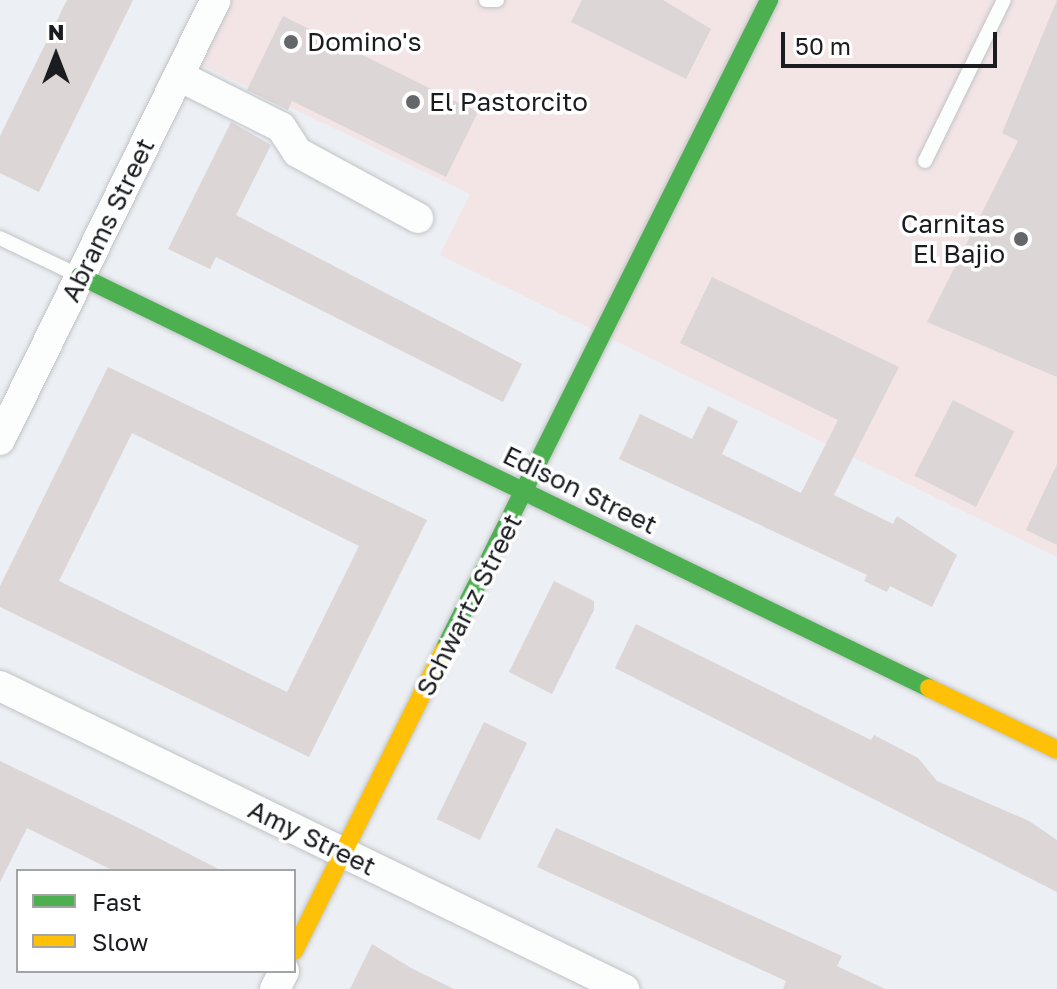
<!DOCTYPE html>
<html>
<head>
<meta charset="utf-8">
<style>
  body { margin:0 }
  #map { position:relative; width:1057px; height:989px; overflow:hidden; background:#eceff3; font-family:"Golos Text",sans-serif }
  div>[style] { position:absolute }
  .commercial>* { inset:0; background:#f3e5e6 }
  .building>* { inset:0; background:#dcd6d6; transform-origin:0 0 }
  .roads { filter:drop-shadow(0 0 2px #c1c3c6) drop-shadow(0 0 2px #c1c3c6) }
  .lane>* { height:14px; margin:-7px; padding:0 7px; transform-origin:7px; border-radius:7px; background:#fcfdfd }
  .street>* { height:30px; margin:-15px; padding:0 15px; transform-origin:15px; border-radius:15px; background:#fcfdfd }
  .fast>* { height:18px; margin:-9px; padding:0 9px; transform-origin:9px; border-radius:9px; background:#4caf50 }
  .slow>* { height:18px; margin:-9px; padding:0 9px; transform-origin:9px; border-radius:9px; background:#ffc107 }
  .dots>* { width:22px; height:22px; translate:-50% -50%; box-sizing:border-box; border:4px solid #fff; border-radius:50% }
  span { translate:-50% -50%; white-space:nowrap; text-align:center; line-height:1.15; -webkit-text-stroke:7px #fff; paint-order:stroke }
  .poi-label { font-size:26px; color:#1a1c1f }
  .left { translate:0 -50%; text-align:left }
  .right { translate:-100% -50%; text-align:right }
  .street-label { font-size:26px; color:#1a1c1f }
  .legend { position:absolute; left:16px; top:869px; width:280px; height:104px; box-sizing:border-box; background:#fff; border:2px solid #a3a4a5; margin:0; padding:10px 14px; list-style:none; font-size:24px; color:#1a1c1f }
  .legend li { display:flex; align-items:center; gap:16px; height:40px }
  .legend b { width:40px; border:2px solid #a3a4a5 }
  .north { position:absolute; left:16px; top:16px; width:80px; height:80px; -webkit-text-stroke:6px #fff; paint-order:stroke; rotate:0deg; font-size:22px; font-weight:700; line-height:32px; text-align:center; color:#1a1c1f }
  .north::after { content:''; display:block; margin:auto; width:28px; height:36px; background:#1a1c1f; clip-path:polygon(50% 0,100% 100%,50% 72%,0 100%) }
  .scale { position:absolute; left:781px; top:32px; width:216px; height:36px; box-sizing:border-box; border:4px solid #1a1c1f; border-top:0; padding-left:10px; font-size:24px; line-height:28px; white-space:nowrap; color:#1a1c1f; -webkit-text-stroke:6px #fff; paint-order:stroke }
</style>
</head>
<body>
<div id="map">
  <div class="commercial">
    <i style="clip-path:polygon(216px 0,1057px 0,1057px 557px,440px 255px,470px 194px,188px 58px)"></i>
  </div>
  <div class="building">
    <i style="clip-path:polygon(67px 0,133px 0,39px 192px,0 173px,0 136px)"></i>
    <i style="clip-path:polygon(582px 0,663px 0,711px 29px,686px 79px,571px 22px)"></i>
    <i style="clip-path:polygon(1057px 0,1057px 377px,927px 322px,1018px 141px,1002px 133px)"></i>
    <i style="clip-path:polygon(283px 16px,478px 112px,446px 177px,292px 101px,288px 110px,247px 90px)"></i>
    <i style="clip-path:polygon(231px 122px,271px 145px,236px 215px,522px 364px,503px 402px,216px 257px,210px 269px,168px 249px)"></i>
    <i style="clip-path:polygon(712px 277px,899px 367px,834px 495px,893px 524px,897px 516px,957px 555px,932px 607px,890px 586px,887px 592px,864px 581px,867px 575px,619px 459px,640px 414px,692px 439px,708px 406px,738px 421px,722px 454px,801px 493px,838px 420px,680px 343px)"></i>
    <i style="clip-path:polygon(evenodd,108px 367px,427px 520px,309px 757px,0 607px,0 586px,108px 367px,132px 433px,359px 546px,287px 692px,59px 581px,132px 433px)"></i>
    <i style="left:953px;top:400px;width:69px;height:85px;rotate:27deg"></i>
    <i style="clip-path:polygon(1057px 464px,1057px 545px,1026px 530px)"></i>
    <i style="clip-path:polygon(554px 581px,594px 601px,594px 610px,552px 694px,509px 672px)"></i>
    <i style="clip-path:polygon(636px 624px,871px 740px,874px 735px,918px 758px,937px 781px,1029px 821px,1057px 840px,1057px 892px,615px 668px)"></i>
    <i style="left:484px;top:722px;width:48px;height:108px;rotate:26deg"></i>
    <i style="clip-path:polygon(0 761px,141px 829px,222px 871px,114px 871px,27px 828px,0 882px)"></i>
    <i style="clip-path:polygon(556px 828px,842px 956px,837px 966px,885px 989px,783px 989px,786px 981px,537px 867px)"></i>
    <i style="clip-path:polygon(372px 944px,411px 968px,454px 989px,350px 989px)"></i>
  </div>
  <div class="roads">
    <div class="lane">
      <i style="left:486px;top:0;width:11px"></i>
      <i style="left:925px;top:161px;width:179px;rotate:-63.9deg"></i>
      <i style="left:0;top:238px;width:83px;rotate:25.6deg"></i>
    </div>
    <div class="street">
      <i style="left:179px;top:76px;width:114px;rotate:26.6deg"></i>
      <i style="left:281px;top:127px;width:30px;rotate:57deg"></i>
      <i style="left:297px;top:152px;width:138px;rotate:28.6deg"></i>
      <i style="left:0;top:440px;width:490px;rotate:-63.9deg"></i>
      <i style="left:0;top:686px;width:694px;rotate:25.9deg"></i>
      <i style="left:275px;top:989px;width:20px;rotate:-63deg"></i>
    </div>
    <div class="fast">
      <i style="left:80px;top:276px;width:944px;rotate:25.89deg"></i>
      <i style="left:444px;top:650px;width:727px;rotate:-63.43deg"></i>
    </div>
    <div class="slow">
      <i style="left:929px;top:688px;width:142px;rotate:25.8deg"></i>
      <i style="left:294px;top:951px;width:336px;rotate:-63.5deg"></i>
    </div>
  </div>
  <div class="dots">
    <i style="left:291px;top:42px;background:#646669"></i>
    <i style="left:413px;top:102px;background:#646669"></i>
    <i style="left:1021px;top:239px;background:#646669"></i>
  </div>
  <div class="poi-label">
    <span class="left" style="left:307px;top:42px">Domino's</span>
    <span class="left" style="left:429px;top:102px">El Pastorcito</span>
    <span class="right" style="left:1005px;top:239px">Carnitas<br>El Bajio</span>
  </div>
  <div class="street-label">
    <span style="left:108px;top:220px;rotate:-64deg">Abrams Street</span>
    <span style="left:580px;top:490px;rotate:26deg">Edison Street</span>
    <span style="left:469px;top:605px;rotate:-63deg">Schwartz Street</span>
    <span style="left:312px;top:838px;rotate:26deg">Amy Street</span>
  </div>
  <ul class="legend">
  <li><b style="height:10px;background:#4caf50"></b>Fast</li>
  <li><b style="height:10px;background:#ffc107"></b>Slow</li>
  </ul>
  <div class="north">N</div>
  <div class="scale">50 m</div>
</div>
</body>
</html>
